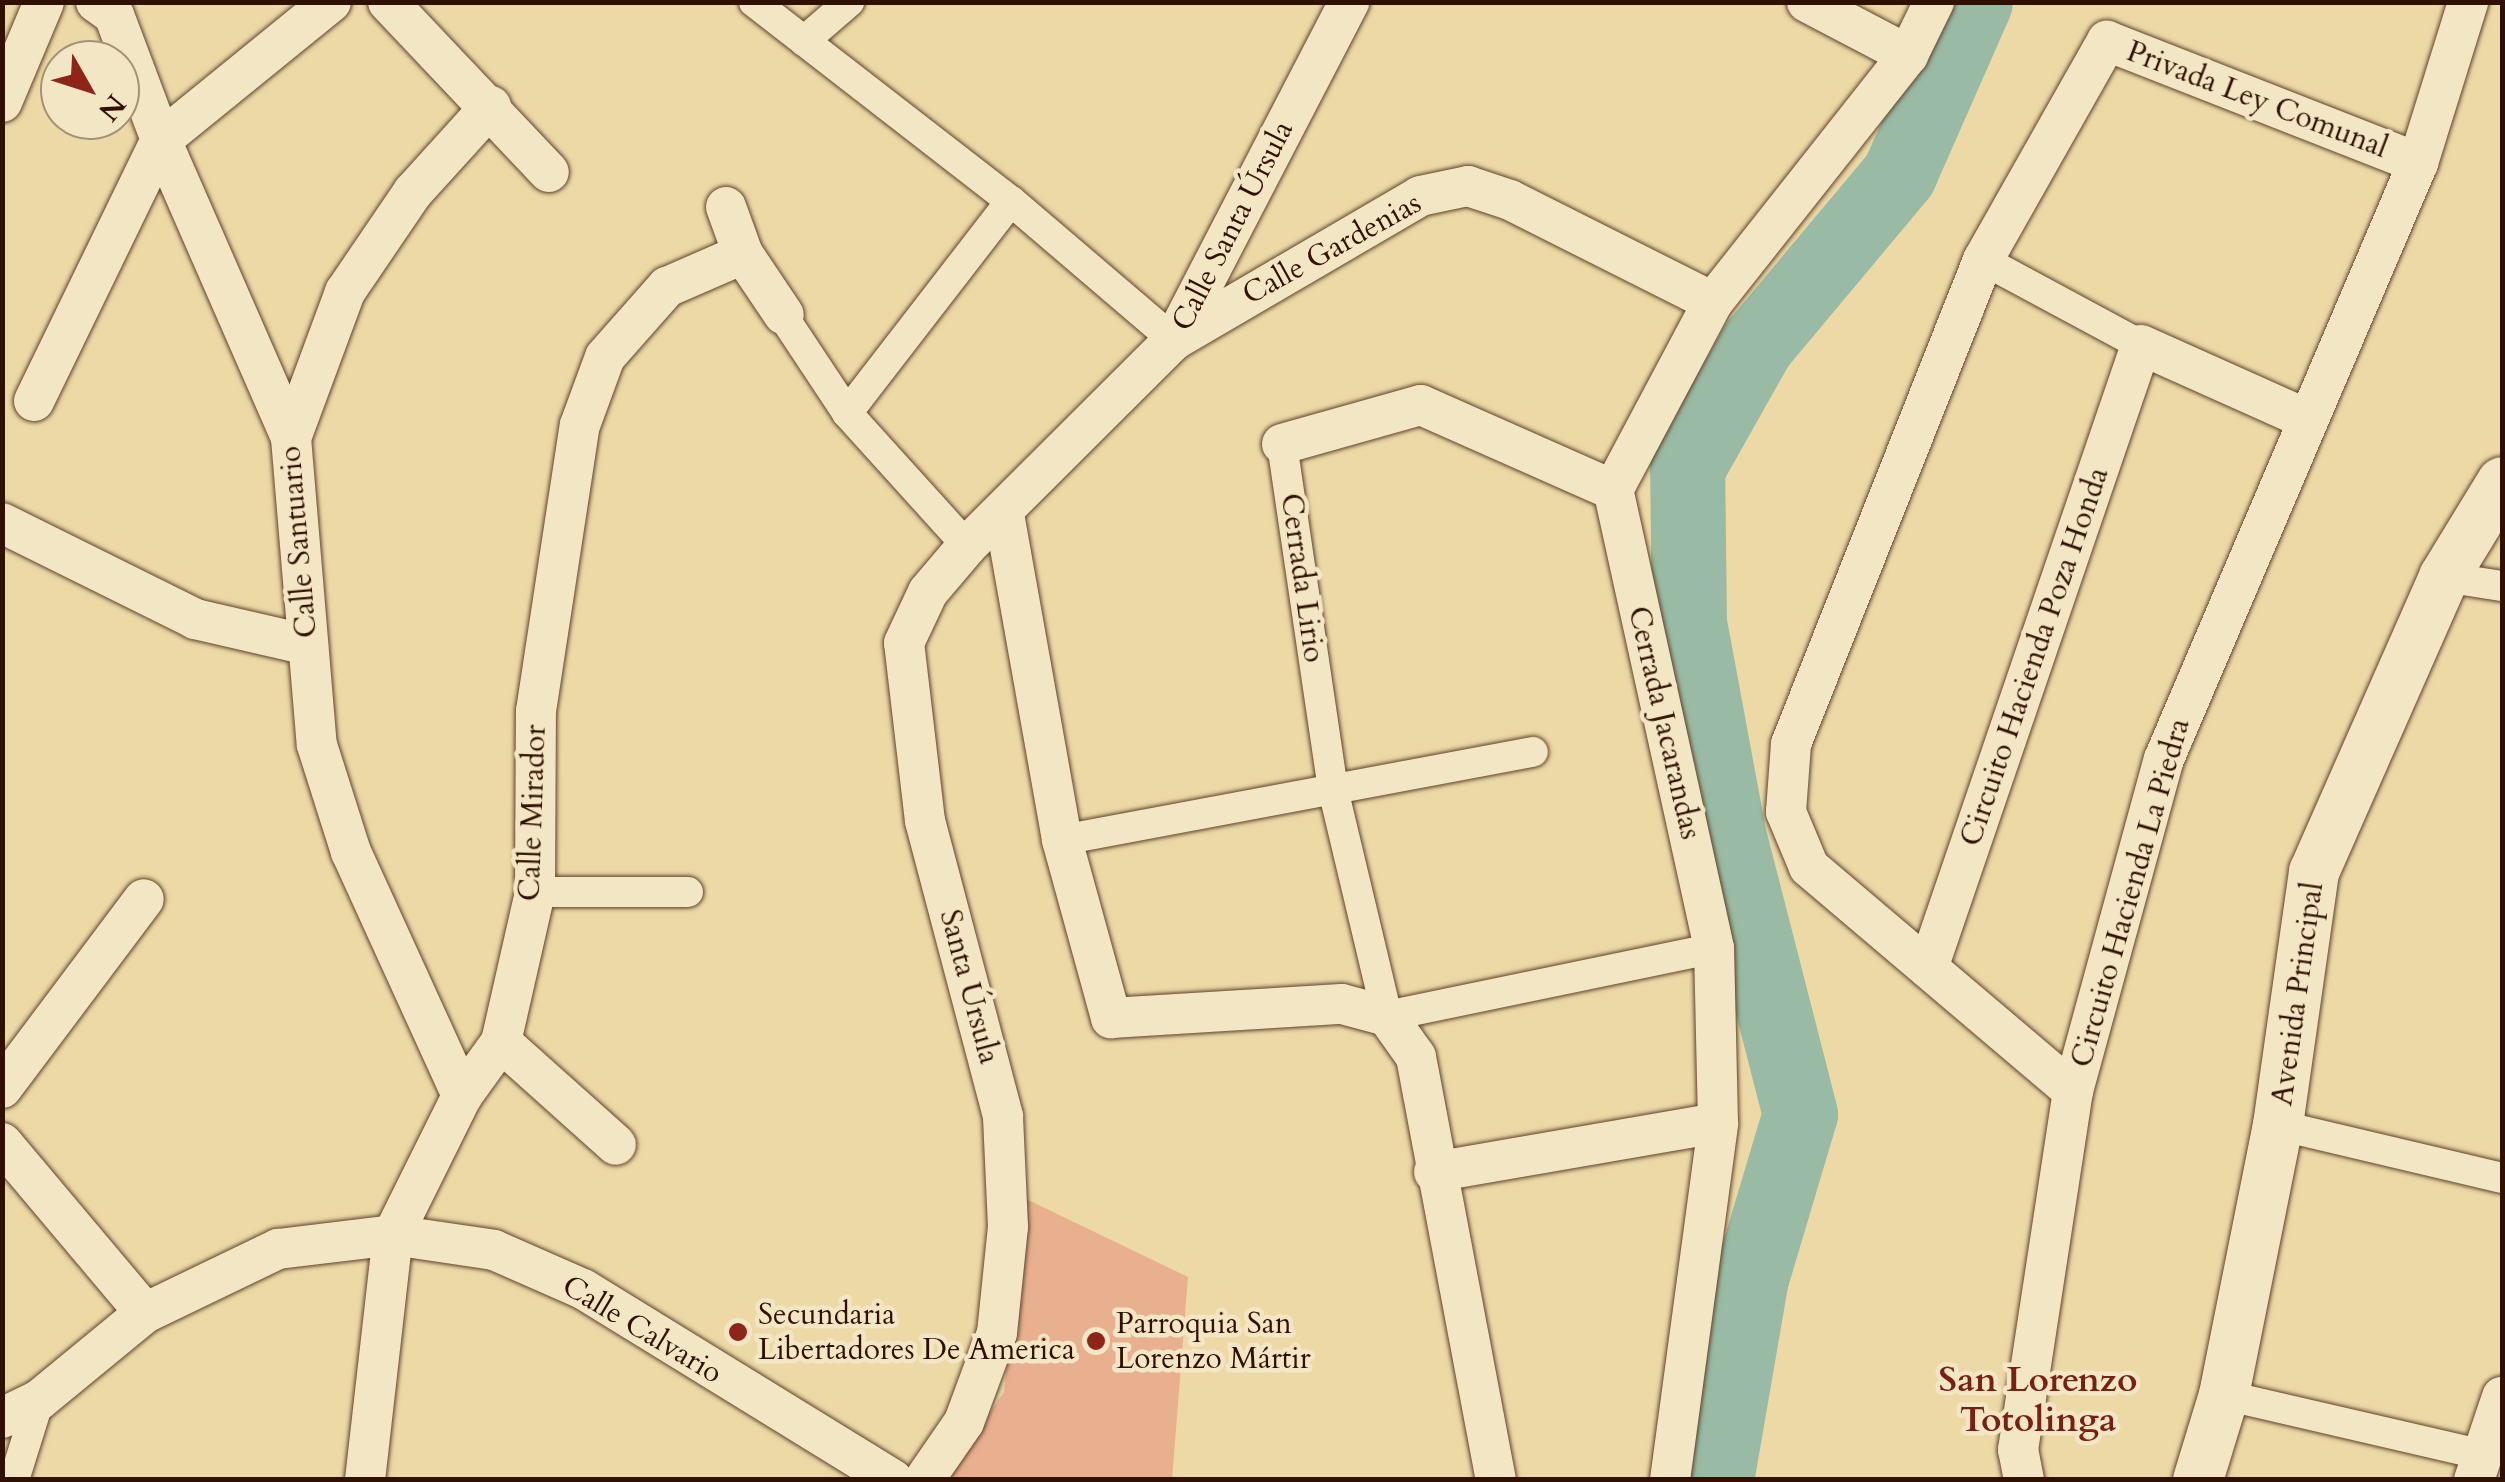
<!DOCTYPE html>
<html>
<head>
<meta charset="utf-8">
<style>
  body { margin:0 }
  #map { position:relative; width:2505px; height:1482px; overflow:hidden; background:#ecd9a6; font-family:Cardo,serif }
  div>[style] { position:absolute }
  .river>* { height:75px; margin:-37.5px; padding:0 37.5px; transform-origin:37.5px; border-radius:37.5px; background:#99baa4 }
  .building>* { inset:0; background:#e8b08f }
  .roads { filter:drop-shadow(0 0 2px #5f432a) drop-shadow(0 0 2px #5f432a) }
  .pedestrian>* { height:30px; margin:-15px; padding:0 15px; transform-origin:15px; border-radius:15px; background:#f3e6c5 }
  .minor>* { height:40px; margin:-20px; padding:0 20px; transform-origin:20px; border-radius:20px; background:#f3e6c5 }
  .tertiary>* { height:50px; margin:-25px; padding:0 25px; transform-origin:25px; border-radius:25px; background:#f3e6c5 }
  .dots>* { width:28px; height:28px; translate:-50% -50%; box-sizing:border-box; border:5px solid #f3e6c5; border-radius:50% }
  span { translate:-50% -50%; white-space:nowrap; text-align:center; line-height:1.15; -webkit-text-stroke:9px #f3e6c5; paint-order:stroke }
  .street-label { font-size:30px; color:#301100 }
  .poi-label { font-size:30px; color:#301100 }
  .left { translate:0 -50%; text-align:left }
  .quarter-label { font-size:35px; color:#7a1f14; font-weight:700 }
  .frame { position:absolute; inset:0; border:5px solid #301100; pointer-events:none }
  .north { position:absolute; left:40px; top:40px; width:100px; height:100px; box-sizing:border-box; background:#f3e6c5; border:2px solid #a59176; border-radius:50%; rotate:129deg; font-size:28px; font-weight:700; line-height:40px; text-align:center; color:#301100 }
  .north::after { content:''; display:block; margin:auto; width:35px; height:45px; background:#8f2418; clip-path:polygon(50% 0,100% 100%,50% 72%,0 100%) }
</style>
</head>
<body>
<div id="map">
  <div class="river">
    <i style="left:1716px;top:1480px;width:205px;rotate:-80.2deg"></i>
    <i style="left:1751px;top:1278px;width:171px;rotate:-73.4deg"></i>
    <i style="left:1800px;top:1114px;width:290px;rotate:-104.4deg"></i>
    <i style="left:1728px;top:833px;width:215px;rotate:-100.5deg"></i>
    <i style="left:1689px;top:622px;width:154px;rotate:-90.7deg"></i>
    <i style="left:1687px;top:468px;width:142px;rotate:-60.6deg"></i>
    <i style="left:1757px;top:344px;width:222px;rotate:-50.1deg"></i>
    <i style="left:1899px;top:174px;width:188px;rotate:-66.2deg"></i>
  </div>
  <div class="building">
    <i style="clip-path:polygon(1022px 1197px,1188px 1277px,1172px 1480px,944px 1480px,1004px 1392px)"></i>
  </div>
  <div class="roads">
    <div class="pedestrian">
      <i style="left:754px;top:2px;width:325px;rotate:37.8deg"></i>
      <i style="left:1011px;top:201px;width:214px;rotate:40.5deg"></i>
      <i style="left:804px;top:41px;width:60px;rotate:-40.9deg"></i>
      <i style="left:1983px;top:260px;width:179px;rotate:28.3deg"></i>
      <i style="left:771px;top:298px;width:138px;rotate:56.5deg"></i>
      <i style="left:847px;top:413px;width:179px;rotate:47.9deg"></i>
      <i style="left:847px;top:413px;width:268px;rotate:-52.3deg"></i>
      <i style="left:1282px;top:444px;width:349px;rotate:81.6deg"></i>
      <i style="left:1333px;top:789px;width:233px;rotate:76.6deg"></i>
      <i style="left:1387px;top:1016px;width:334px;rotate:-11.7deg"></i>
      <i style="left:2444px;top:577px;width:59px;rotate:8.8deg"></i>
      <i style="left:1062px;top:840px;width:479px;rotate:-10.6deg"></i>
      <i style="left:535px;top:892px;width:153px"></i>
      <i style="left:2278px;top:1125px;width:230px;rotate:13.3deg"></i>
      <i style="left:2224px;top:1395px;width:267px;rotate:13deg"></i>
      <i style="left:14px;top:1480px;width:84px;rotate:-72.6deg"></i>
    </div>
    <div class="minor">
      <i style="left:96px;top:2px;width:22px;rotate:36deg"></i>
      <i style="left:114px;top:15px;width:134px;rotate:69.4deg"></i>
      <i style="left:161px;top:140px;width:325px;rotate:66.4deg"></i>
      <i style="left:291px;top:438px;width:308px;rotate:85.2deg"></i>
      <i style="left:317px;top:745px;width:112px;rotate:72.4deg"></i>
      <i style="left:351px;top:852px;width:268px;rotate:65.5deg"></i>
      <i style="left:388px;top:2px;width:234px;rotate:46.6deg"></i>
      <i style="left:1807px;top:2px;width:114px;rotate:27.7deg"></i>
      <i style="left:2px;top:102px;width:108px;rotate:-67.2deg"></i>
      <i style="left:726px;top:207px;width:50px;rotate:70.1deg"></i>
      <i style="left:743px;top:254px;width:73px;rotate:56.1deg"></i>
      <i style="left:1174px;top:340px;width:285px;rotate:-30.3deg"></i>
      <i style="left:1420px;top:196px;width:49px;rotate:-11.8deg"></i>
      <i style="left:1468px;top:186px;width:44px;rotate:18.4deg"></i>
      <i style="left:1510px;top:200px;width:227px;rotate:26.7deg"></i>
      <i style="left:34px;top:401px;width:290px;rotate:-64.1deg"></i>
      <i style="left:161px;top:140px;width:219px;rotate:-39.1deg"></i>
      <i style="left:291px;top:438px;width:156px;rotate:-69.7deg"></i>
      <i style="left:345px;top:292px;width:121px;rotate:-55.8deg"></i>
      <i style="left:413px;top:192px;width:116px;rotate:-47.8deg"></i>
      <i style="left:1282px;top:444px;width:144px;rotate:-15.7deg"></i>
      <i style="left:1421px;top:405px;width:210px;rotate:23.9deg"></i>
      <i style="left:1004px;top:514px;width:331px;rotate:79.9deg"></i>
      <i style="left:1062px;top:840px;width:185px;rotate:74.6deg"></i>
      <i style="left:1111px;top:1018px;width:231px;rotate:-3.5deg"></i>
      <i style="left:1342px;top:1004px;width:47px;rotate:14.9deg"></i>
      <i style="left:1387px;top:1016px;width:50px;rotate:54.7deg"></i>
      <i style="left:1416px;top:1057px;width:430px;rotate:79.3deg"></i>
      <i style="left:2px;top:523px;width:216px;rotate:26.4deg"></i>
      <i style="left:195px;top:619px;width:116px;rotate:13deg"></i>
      <i style="left:1928px;top:968px;width:658px;rotate:-71.12deg"></i>
      <i style="left:2141px;top:345px;width:179px;rotate:24.1deg"></i>
      <i style="left:501px;top:1042px;width:154px;rotate:41.8deg"></i>
      <i style="left:2px;top:1088px;width:236px;rotate:-53.1deg"></i>
      <i style="left:2073px;top:1091px;width:346px;rotate:-139.7deg"></i>
      <i style="left:1809px;top:867px;width:60px;rotate:-112.7deg"></i>
      <i style="left:1786px;top:812px;width:68px;rotate:-85.8deg"></i>
      <i style="left:1791px;top:744px;width:521px;rotate:-68.36deg"></i>
      <i style="left:1983px;top:260px;width:252px;rotate:-60.5deg"></i>
      <i style="left:2107px;top:41px;width:334px;rotate:21.4deg"></i>
      <i style="left:2px;top:1143px;width:222px;rotate:49.9deg"></i>
      <i style="left:1434px;top:1172px;width:288px;rotate:-9.8deg"></i>
      <i style="left:2px;top:1418px;width:41px;rotate:-25.9deg"></i>
      <i style="left:39px;top:1400px;width:137px;rotate:-39.4deg"></i>
      <i style="left:145px;top:1313px;width:148px;rotate:-25.7deg"></i>
      <i style="left:278px;top:1249px;width:116px;rotate:-6.9deg"></i>
      <i style="left:393px;top:1235px;width:102px;rotate:8.4deg"></i>
      <i style="left:494px;top:1250px;width:97px;rotate:23.7deg"></i>
      <i style="left:583px;top:1289px;width:364px;rotate:31.6deg"></i>
      <i style="left:365px;top:1480px;width:247px;rotate:-83.5deg"></i>
      <i style="left:393px;top:1235px;width:155px;rotate:-63.6deg"></i>
      <i style="left:462px;top:1096px;width:67px;rotate:-54.2deg"></i>
      <i style="left:501px;top:1042px;width:154px;rotate:-77.2deg"></i>
      <i style="left:535px;top:892px;width:181px;rotate:-89.7deg"></i>
      <i style="left:536px;top:711px;width:289px;rotate:-81.3deg"></i>
      <i style="left:580px;top:425px;width:72px;rotate:-69.8deg"></i>
      <i style="left:605px;top:357px;width:94px;rotate:-48.5deg"></i>
      <i style="left:667px;top:287px;width:83px;rotate:-23.5deg"></i>
      <i style="left:924px;top:1480px;width:70px;rotate:-55.4deg"></i>
      <i style="left:964px;top:1422px;width:95px;rotate:-69.7deg"></i>
      <i style="left:997px;top:1333px;width:107px;rotate:-84.1deg"></i>
      <i style="left:1008px;top:1227px;width:111px;rotate:-92.6deg"></i>
      <i style="left:1003px;top:1116px;width:305px;rotate:-104.8deg"></i>
      <i style="left:925px;top:821px;width:179px;rotate:-96.7deg"></i>
      <i style="left:904px;top:643px;width:56px;rotate:-64.8deg"></i>
      <i style="left:928px;top:592px;width:60px;rotate:-49.7deg"></i>
      <i style="left:967px;top:546px;width:292px;rotate:-44.9deg"></i>
      <i style="left:1174px;top:340px;width:381px;rotate:-62.6deg"></i>
      <i style="left:1670px;top:1480px;width:360px;rotate:-82.3deg"></i>
      <i style="left:1718px;top:1123px;width:175px;rotate:-91.3deg"></i>
      <i style="left:1714px;top:948px;width:469px;rotate:-102.4deg"></i>
      <i style="left:1613px;top:490px;width:213px;rotate:-62deg"></i>
      <i style="left:1713px;top:302px;width:315px;rotate:-51.7deg"></i>
      <i style="left:1908px;top:55px;width:59px;rotate:-63.9deg"></i>
      <i style="left:2024px;top:1480px;width:31px;rotate:-101deg"></i>
      <i style="left:2018px;top:1450px;width:363px;rotate:-81.3deg"></i>
      <i style="left:2073px;top:1091px;width:344px;rotate:-74.7deg"></i>
      <i style="left:2164px;top:759px;width:648px;rotate:-66.92deg"></i>
      <i style="left:2418px;top:163px;width:169px;rotate:-72.7deg"></i>
      <i style="left:2474px;top:1480px;width:88px;rotate:-71.4deg"></i>
    </div>
    <div class="tertiary">
      <i style="left:2198px;top:1480px;width:89px;rotate:-73deg"></i>
      <i style="left:2224px;top:1395px;width:275px;rotate:-78.7deg"></i>
      <i style="left:2278px;top:1125px;width:256px;rotate:-81.9deg"></i>
      <i style="left:2314px;top:872px;width:322px;rotate:-66.2deg"></i>
      <i style="left:2444px;top:577px;width:111px;rotate:-58.6deg"></i>
    </div>
  </div>
  <div class="dots">
    <i style="left:738px;top:1332px;background:#8f2418"></i>
    <i style="left:1096px;top:1341px;background:#8f2418"></i>
  </div>
  <div class="street-label">
    <span style="left:2257px;top:100px;rotate:21deg">Privada Ley Comunal</span>
    <span style="left:1233px;top:226px;rotate:-63deg">Calle Santa Úrsula</span>
    <span style="left:1332px;top:249px;rotate:-29deg">Calle Gardenias</span>
    <span style="left:299px;top:542px;rotate:-95deg">Calle Santuario</span>
    <span style="left:1302px;top:578px;rotate:82deg">Cerrada Lirio</span>
    <span style="left:2035px;top:657px;rotate:-71deg">Circuito Hacienda Poza Honda</span>
    <span style="left:1664px;top:723px;rotate:77deg">Cerrada Jacarandas</span>
    <span style="left:533px;top:813px;rotate:-88deg">Calle Mirador</span>
    <span style="left:2131px;top:893px;rotate:-74deg">Circuito Hacienda La Piedra</span>
    <span style="left:969px;top:987px;rotate:75deg">Santa Úrsula</span>
    <span style="left:2298px;top:994px;rotate:-82deg">Avenida Principal</span>
    <span style="left:642px;top:1330px;rotate:31deg">Calle Calvario</span>
  </div>
  <div class="poi-label">
    <span class="left" style="left:758px;top:1332px">Secundaria<br>Libertadores De America</span>
    <span class="left" style="left:1116px;top:1341px">Parroquia San<br>Lorenzo Mártir</span>
  </div>
  <div class="quarter-label">
    <span style="left:2038px;top:1400px">San Lorenzo<br>Totolinga</span>
  </div>
  <div class="frame"></div>
  <div class="north">N</div>
</div>
</body>
</html>
